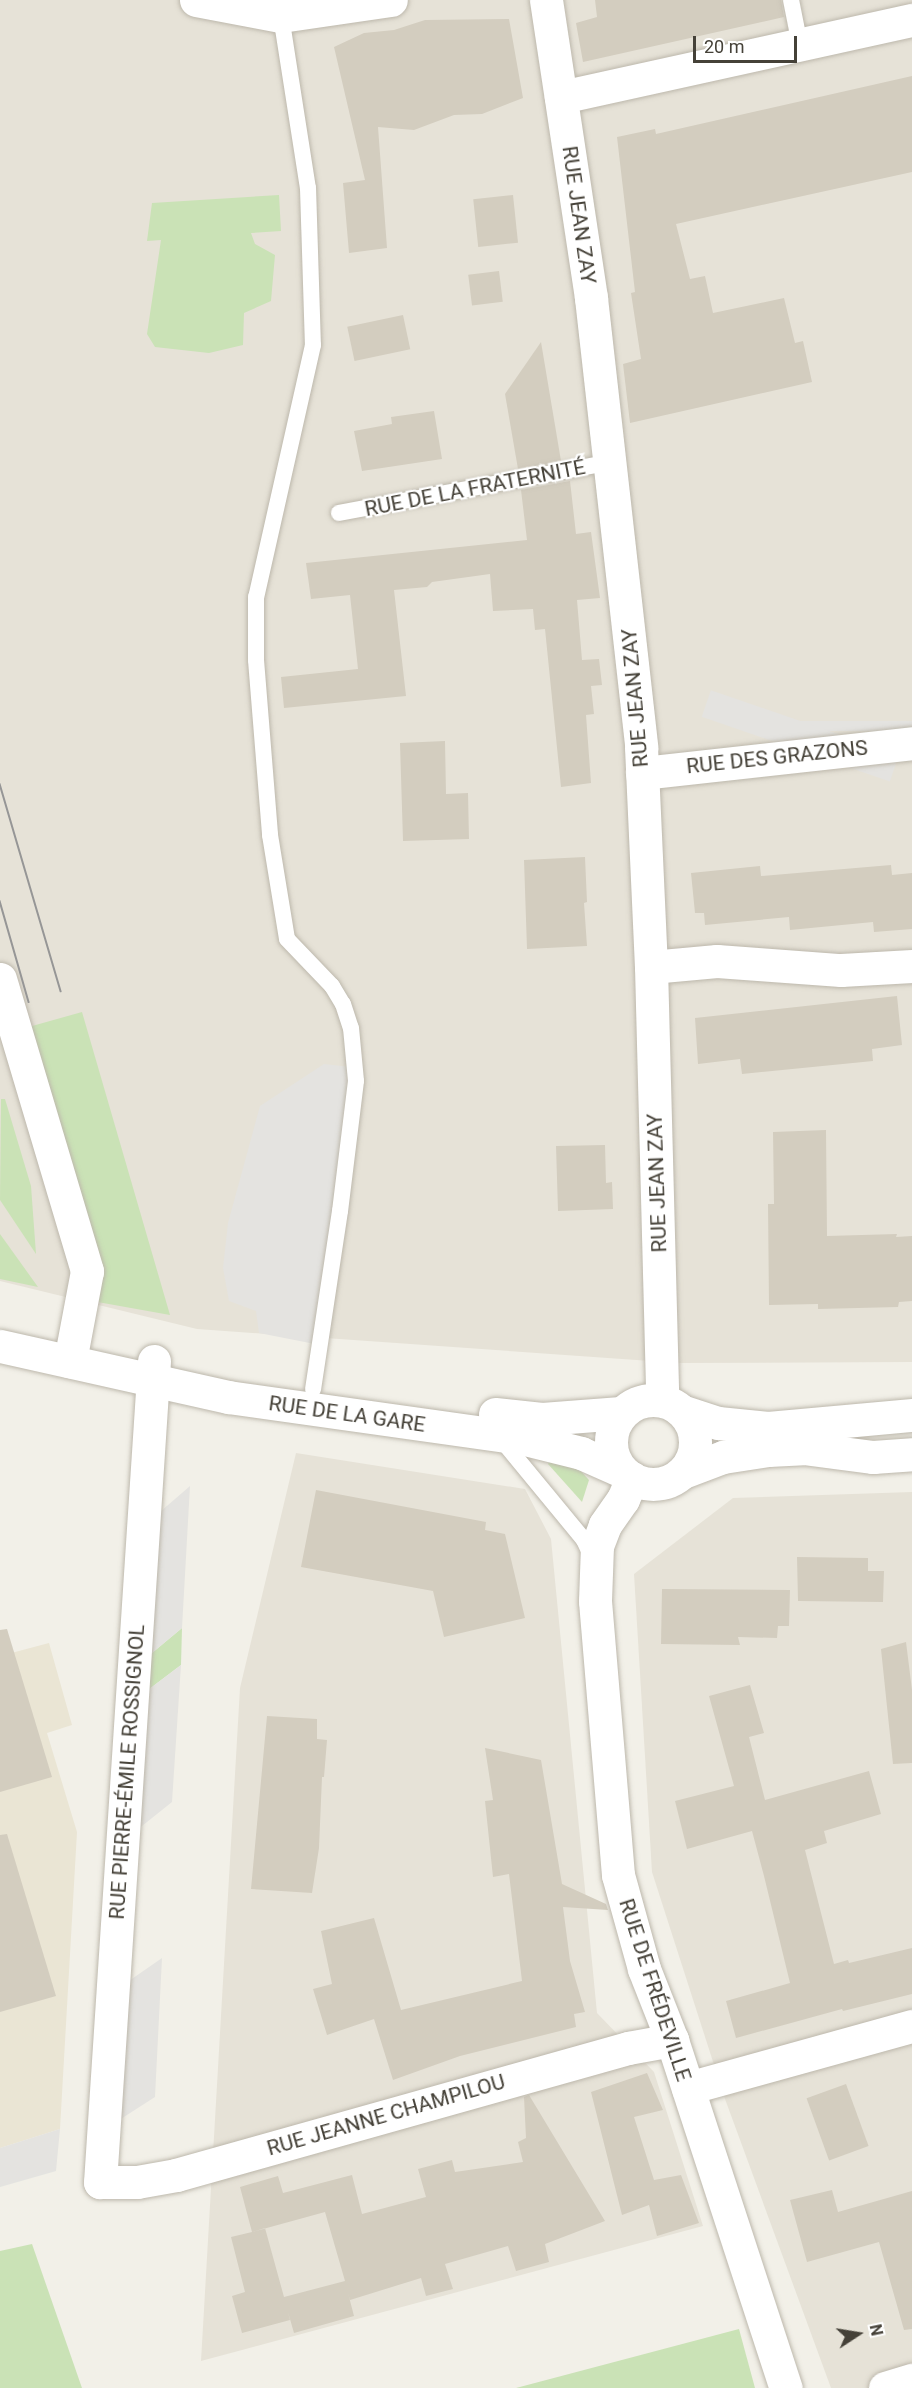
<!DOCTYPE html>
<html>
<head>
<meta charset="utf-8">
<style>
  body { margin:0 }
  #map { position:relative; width:912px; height:2388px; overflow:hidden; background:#f2f0e8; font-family:Roboto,sans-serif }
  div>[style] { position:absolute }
  .residential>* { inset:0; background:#e6e2d7 }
  .education>* { inset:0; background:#eae5d4 }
  .green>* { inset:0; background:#cae2b6 }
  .parking>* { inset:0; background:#e4e3e0; transform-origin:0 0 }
  .building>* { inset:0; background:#d3cdbf; transform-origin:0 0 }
  .roads { filter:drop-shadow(0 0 2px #bdb8ac) drop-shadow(0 0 2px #bdb8ac) }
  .service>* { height:16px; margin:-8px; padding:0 8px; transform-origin:8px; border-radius:8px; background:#fff }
  .minor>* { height:33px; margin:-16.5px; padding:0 16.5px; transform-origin:16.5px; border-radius:16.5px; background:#fff }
  .tertiary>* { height:33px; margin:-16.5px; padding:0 16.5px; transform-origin:16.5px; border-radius:16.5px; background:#fff }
  .tertiary>.ring { margin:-16.5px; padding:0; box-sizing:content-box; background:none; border:33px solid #fff; border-radius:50% }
  .tram>* { height:1.5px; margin:-0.75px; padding:0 0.75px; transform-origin:0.75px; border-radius:0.75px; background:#969696 }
  span { translate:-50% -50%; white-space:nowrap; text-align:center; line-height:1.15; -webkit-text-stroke:4.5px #fff; paint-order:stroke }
  .street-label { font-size:21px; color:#454138 }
  .north { position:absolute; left:828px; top:2304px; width:60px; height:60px; -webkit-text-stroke:4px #fff; paint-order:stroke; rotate:78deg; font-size:16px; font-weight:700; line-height:24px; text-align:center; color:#454138 }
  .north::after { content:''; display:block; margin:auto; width:21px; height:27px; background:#454138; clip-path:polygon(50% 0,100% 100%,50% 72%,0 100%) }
  .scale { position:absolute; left:693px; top:36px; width:104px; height:27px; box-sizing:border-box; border:3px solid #454138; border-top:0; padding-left:8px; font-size:18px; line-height:21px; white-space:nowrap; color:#454138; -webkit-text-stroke:4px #fff; paint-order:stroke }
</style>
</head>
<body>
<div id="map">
  <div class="residential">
    <i style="clip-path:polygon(0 0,912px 0,912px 1362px,679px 1363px,197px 1329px,0 1281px)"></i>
    <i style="clip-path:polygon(296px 1453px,525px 1489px,551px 1539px,597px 2013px,654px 2072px,703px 2226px,201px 2361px,240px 1688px)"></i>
    <i style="clip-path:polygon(912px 1492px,912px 2388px,831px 2388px,725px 2099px,652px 1872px,634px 1574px,733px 1498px)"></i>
  </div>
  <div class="education">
    <i style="clip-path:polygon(49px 1643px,72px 1725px,47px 1733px,77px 1832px,60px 2129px,0 2148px,0 1656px)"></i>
  </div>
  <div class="green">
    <i style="clip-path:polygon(279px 195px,281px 231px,251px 233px,255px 244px,275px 255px,271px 301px,244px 313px,243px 345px,209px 353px,155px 347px,147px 334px,161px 240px,147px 241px,152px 203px)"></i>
    <i style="clip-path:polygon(82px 1012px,170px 1315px,92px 1301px,25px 1028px)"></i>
    <i style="clip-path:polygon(1px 1099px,5px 1099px,31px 1186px,36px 1254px,0 1200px)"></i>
    <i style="clip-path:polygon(0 1234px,38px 1287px,0 1279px)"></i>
    <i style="clip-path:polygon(550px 1460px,578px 1468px,589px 1480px,582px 1502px,548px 1464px)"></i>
    <i style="clip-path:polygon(182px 1628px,181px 1665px,144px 1693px,146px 1658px)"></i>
    <i style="clip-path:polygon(32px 2244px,82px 2388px,0 2388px,0 2251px)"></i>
    <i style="clip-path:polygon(739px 2329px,755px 2388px,516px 2388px)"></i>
  </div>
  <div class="parking">
    <i style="left:912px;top:721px;width:10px;height:143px;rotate:90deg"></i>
    <i style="left:899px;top:755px;width:28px;height:199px;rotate:109deg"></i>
    <i style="clip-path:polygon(324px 1064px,360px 1068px,349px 1210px,325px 1346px,259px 1333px,256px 1311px,229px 1301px,223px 1268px,228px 1223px,260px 1106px)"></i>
    <i style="clip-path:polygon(190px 1486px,182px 1628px,146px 1658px,153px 1518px)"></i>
    <i style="clip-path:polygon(181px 1665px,172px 1802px,137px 1830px,144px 1693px)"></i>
    <i style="clip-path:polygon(162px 1958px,155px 2097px,116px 2122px,126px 1983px)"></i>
    <i style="clip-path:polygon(60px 2129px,56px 2171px,0 2187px,0 2148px)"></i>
  </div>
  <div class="building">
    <i style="clip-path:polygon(595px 0,781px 0,784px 17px,583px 62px,576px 23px,597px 17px)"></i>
    <i style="clip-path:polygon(509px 19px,523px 98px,482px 114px,454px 115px,414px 130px,378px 127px,387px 248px,349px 253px,343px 183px,365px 180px,334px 47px,364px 33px,394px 30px,425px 20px)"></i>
    <i style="clip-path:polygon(912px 76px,912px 172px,676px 224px,690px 279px,705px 276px,713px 313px,784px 298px,795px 343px,803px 341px,812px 382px,630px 423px,623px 364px,641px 359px,631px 293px,635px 292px,617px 137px,655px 129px,656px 134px)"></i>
    <i style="left:513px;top:195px;width:48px;height:40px;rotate:84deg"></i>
    <i style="left:499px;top:271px;width:31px;height:31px;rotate:83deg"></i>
    <i style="left:403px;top:315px;width:35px;height:57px;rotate:78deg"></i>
    <i style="clip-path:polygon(541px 342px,561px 461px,518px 469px,505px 394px)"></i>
    <i style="clip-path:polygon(434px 411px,442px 459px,362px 471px,354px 431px,392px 424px,391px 417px)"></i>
    <i style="clip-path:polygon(570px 481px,576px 534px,591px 532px,600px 598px,577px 600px,582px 660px,599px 659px,602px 685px,591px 686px,594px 714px,586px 715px,591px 783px,561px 787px,545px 629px,535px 630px,533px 609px,493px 611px,490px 574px,432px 582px,427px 587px,394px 590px,406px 696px,284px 708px,281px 677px,358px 669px,350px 595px,311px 599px,306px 563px,527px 540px,521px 490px)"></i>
    <i style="clip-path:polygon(445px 741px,446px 794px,468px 793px,469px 839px,403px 841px,400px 743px)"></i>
    <i style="clip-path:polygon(585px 857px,587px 902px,584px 903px,587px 946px,527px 949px,524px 860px)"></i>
    <i style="clip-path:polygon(891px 865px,892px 875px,912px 873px,912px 929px,874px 932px,873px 922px,790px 930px,789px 917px,705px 925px,704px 913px,695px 913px,691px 873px,760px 866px,761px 876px)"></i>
    <i style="clip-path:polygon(897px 996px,902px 1045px,872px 1049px,873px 1061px,742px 1074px,740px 1059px,698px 1064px,695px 1018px)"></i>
    <i style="clip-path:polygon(826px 1130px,827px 1236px,897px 1234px,896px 1237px,912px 1236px,912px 1301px,899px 1302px,898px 1307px,818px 1309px,818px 1304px,769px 1305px,768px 1204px,774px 1204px,773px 1132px)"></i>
    <i style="clip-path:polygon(605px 1145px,606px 1183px,612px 1182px,613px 1209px,558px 1211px,556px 1146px)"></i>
    <i style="clip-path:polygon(316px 1490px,486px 1522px,485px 1530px,505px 1534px,525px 1618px,444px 1637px,433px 1591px,301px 1567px)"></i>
    <i style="clip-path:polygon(797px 1557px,868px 1558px,868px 1571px,884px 1571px,883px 1602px,798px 1601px)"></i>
    <i style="clip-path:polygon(662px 1589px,790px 1590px,789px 1626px,778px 1626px,777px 1638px,738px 1637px,740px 1645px,661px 1644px)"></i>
    <i style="clip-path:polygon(7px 1629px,52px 1777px,0 1792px,0 1630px)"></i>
    <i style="clip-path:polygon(906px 1642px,912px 1690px,912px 1763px,893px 1764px,881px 1649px)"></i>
    <i style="clip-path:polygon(750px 1685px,764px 1733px,749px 1737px,765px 1800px,869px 1771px,881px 1814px,824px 1831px,827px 1843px,805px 1850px,834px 1964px,848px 1960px,849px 1963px,912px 1948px,912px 1994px,843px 2011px,842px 2009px,736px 2038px,726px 2001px,790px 1983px,764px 1876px,752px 1831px,687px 1849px,675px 1801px,734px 1786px,709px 1696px)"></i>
    <i style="clip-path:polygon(267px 1716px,317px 1719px,317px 1739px,327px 1740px,324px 1777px,322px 1777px,319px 1848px,312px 1893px,251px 1889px)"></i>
    <i style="clip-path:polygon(485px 1748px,541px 1760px,562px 1884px,606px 1904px,608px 1910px,563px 1907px,570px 1961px,585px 2012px,574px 2014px,576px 2027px,460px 2056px,393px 2080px,374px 2019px,327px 2035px,313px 1989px,332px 1984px,321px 1931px,374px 1918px,401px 2010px,522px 1981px,509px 1874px,493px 1877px,485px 1801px,493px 1800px)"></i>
    <i style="clip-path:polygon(7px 1834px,56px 1996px,0 2012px,0 1835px)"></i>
    <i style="clip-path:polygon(647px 2073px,663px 2110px,634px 2117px,654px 2180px,681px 2175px,699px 2223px,657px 2236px,649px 2205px,622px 2215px,591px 2092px)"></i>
    <i style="left:846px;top:2084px;width:66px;height:42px;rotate:70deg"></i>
    <i style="clip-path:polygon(evenodd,529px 2095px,605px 2221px,545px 2244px,549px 2262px,516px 2271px,508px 2246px,445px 2264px,453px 2289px,426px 2296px,421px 2278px,350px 2300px,348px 2293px,354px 2316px,294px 2333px,288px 2312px,290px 2320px,242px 2333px,232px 2296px,245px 2292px,231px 2237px,252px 2232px,240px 2187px,278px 2176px,283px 2193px,352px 2175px,362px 2214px,426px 2197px,418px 2169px,452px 2160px,455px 2172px,523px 2162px,518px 2142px,526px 2138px,524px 2097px,529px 2095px,325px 2212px,345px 2281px,284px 2297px,265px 2228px,252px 2232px,325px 2212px)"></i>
    <i style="clip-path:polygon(832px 2190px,838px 2212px,912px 2191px,912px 2329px,904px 2330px,879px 2242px,807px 2262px,790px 2200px)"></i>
  </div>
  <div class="roads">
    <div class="service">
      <i style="left:791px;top:0;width:46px;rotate:78.7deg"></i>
      <i style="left:281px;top:16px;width:174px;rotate:81.1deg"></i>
      <i style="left:308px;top:188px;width:157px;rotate:88.2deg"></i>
      <i style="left:313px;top:345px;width:258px;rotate:102.7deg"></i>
      <i style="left:256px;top:597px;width:63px;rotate:90deg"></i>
      <i style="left:256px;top:660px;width:176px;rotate:85.4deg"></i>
      <i style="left:270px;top:835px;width:105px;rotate:80.7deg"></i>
      <i style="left:287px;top:939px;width:65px;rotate:46.2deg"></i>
      <i style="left:332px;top:986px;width:21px;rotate:59deg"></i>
      <i style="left:343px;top:1004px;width:25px;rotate:72deg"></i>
      <i style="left:351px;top:1028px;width:53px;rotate:84.6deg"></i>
      <i style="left:356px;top:1081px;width:131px;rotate:97deg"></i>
      <i style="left:340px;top:1211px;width:180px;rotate:98.6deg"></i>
      <i style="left:339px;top:513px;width:277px;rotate:-10.6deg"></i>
      <i style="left:500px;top:1438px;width:132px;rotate:50.5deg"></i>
      <i style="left:584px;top:1540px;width:19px;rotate:65deg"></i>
    </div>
    <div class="minor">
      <i style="left:196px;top:0;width:86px;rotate:10.7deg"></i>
      <i style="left:281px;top:16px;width:111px;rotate:-8.3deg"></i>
      <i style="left:546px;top:0;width:301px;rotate:81.4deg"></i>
      <i style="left:591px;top:298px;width:452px;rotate:83.6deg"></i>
      <i style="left:641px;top:747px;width:220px;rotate:87.4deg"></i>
      <i style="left:651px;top:967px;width:433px;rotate:88.5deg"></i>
      <i style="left:561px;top:97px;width:359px;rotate:-12.4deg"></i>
      <i style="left:642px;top:773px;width:272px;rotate:-6.3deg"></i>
      <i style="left:651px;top:967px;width:66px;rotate:-5.2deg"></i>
      <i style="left:717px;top:961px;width:124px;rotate:4.2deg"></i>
      <i style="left:841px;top:970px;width:71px;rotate:-3.2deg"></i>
      <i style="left:0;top:979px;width:305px;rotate:73.4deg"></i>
      <i style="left:87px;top:1271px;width:92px;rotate:100.7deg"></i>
      <i style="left:154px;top:1361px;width:823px;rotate:93.76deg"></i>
      <i style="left:100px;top:2182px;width:37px"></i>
      <i style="left:137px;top:2182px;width:40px;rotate:-10deg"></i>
      <i style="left:176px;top:2175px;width:470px;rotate:-15.7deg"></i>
      <i style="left:628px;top:2048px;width:45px;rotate:-10.3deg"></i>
      <i style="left:632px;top:1478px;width:23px;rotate:113deg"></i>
      <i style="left:623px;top:1499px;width:32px;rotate:125deg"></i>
      <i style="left:605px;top:1525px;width:22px;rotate:111deg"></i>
      <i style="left:597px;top:1546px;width:55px;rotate:92.1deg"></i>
      <i style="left:595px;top:1601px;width:275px;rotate:85.2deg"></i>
      <i style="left:618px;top:1875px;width:98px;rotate:74.5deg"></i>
      <i style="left:644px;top:1969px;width:76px;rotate:68.5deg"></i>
      <i style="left:672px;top:2040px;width:366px;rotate:71.9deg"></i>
      <i style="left:688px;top:2088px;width:232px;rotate:-15.5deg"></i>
      <i style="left:885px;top:2388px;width:28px;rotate:-17deg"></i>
    </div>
    <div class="tertiary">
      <i style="left:0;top:1346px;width:234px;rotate:12.6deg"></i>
      <i style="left:228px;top:1397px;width:300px;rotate:8deg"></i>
      <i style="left:525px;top:1439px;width:58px;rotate:14deg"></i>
      <i style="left:581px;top:1453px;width:45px;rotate:23.7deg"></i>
      <i class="ring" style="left:611px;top:1400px;width:51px;height:51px"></i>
      <i style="left:684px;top:1412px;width:36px;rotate:18deg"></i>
      <i style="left:718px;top:1423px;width:50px;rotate:5.7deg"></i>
      <i style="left:768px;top:1428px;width:145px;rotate:-5.2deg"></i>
      <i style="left:495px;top:1414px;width:47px;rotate:6.1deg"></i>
      <i style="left:542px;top:1419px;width:79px;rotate:-4.3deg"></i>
      <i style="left:683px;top:1472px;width:43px;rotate:-20.6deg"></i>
      <i style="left:723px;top:1457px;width:46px;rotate:-8.8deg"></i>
      <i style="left:768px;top:1450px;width:35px;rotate:-3deg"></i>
      <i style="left:803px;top:1448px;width:71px;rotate:7.3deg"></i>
      <i style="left:873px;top:1457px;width:39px;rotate:-4deg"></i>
    </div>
  </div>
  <div class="tram">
    <i style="left:0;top:784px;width:216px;rotate:73.6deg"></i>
    <i style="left:0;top:901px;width:105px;rotate:74deg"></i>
  </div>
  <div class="street-label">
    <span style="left:579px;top:215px;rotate:82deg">RUE JEAN ZAY</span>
    <span style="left:475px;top:488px;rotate:-11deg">RUE DE LA FRATERNITÉ</span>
    <span style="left:635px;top:698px;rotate:-95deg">RUE JEAN ZAY</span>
    <span style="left:777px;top:757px;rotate:-6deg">RUE DES GRAZONS</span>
    <span style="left:657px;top:1183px;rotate:-92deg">RUE JEAN ZAY</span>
    <span style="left:347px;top:1414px;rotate:8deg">RUE DE LA GARE</span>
    <span style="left:127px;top:1772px;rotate:-86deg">RUE PIERRE-ÉMILE ROSSIGNOL</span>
    <span style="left:655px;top:1990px;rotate:72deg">RUE DE FRÉDEVILLE</span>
    <span style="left:386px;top:2115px;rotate:-16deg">RUE JEANNE CHAMPILOU</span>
  </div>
  <div class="north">N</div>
  <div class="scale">20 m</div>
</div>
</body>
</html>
